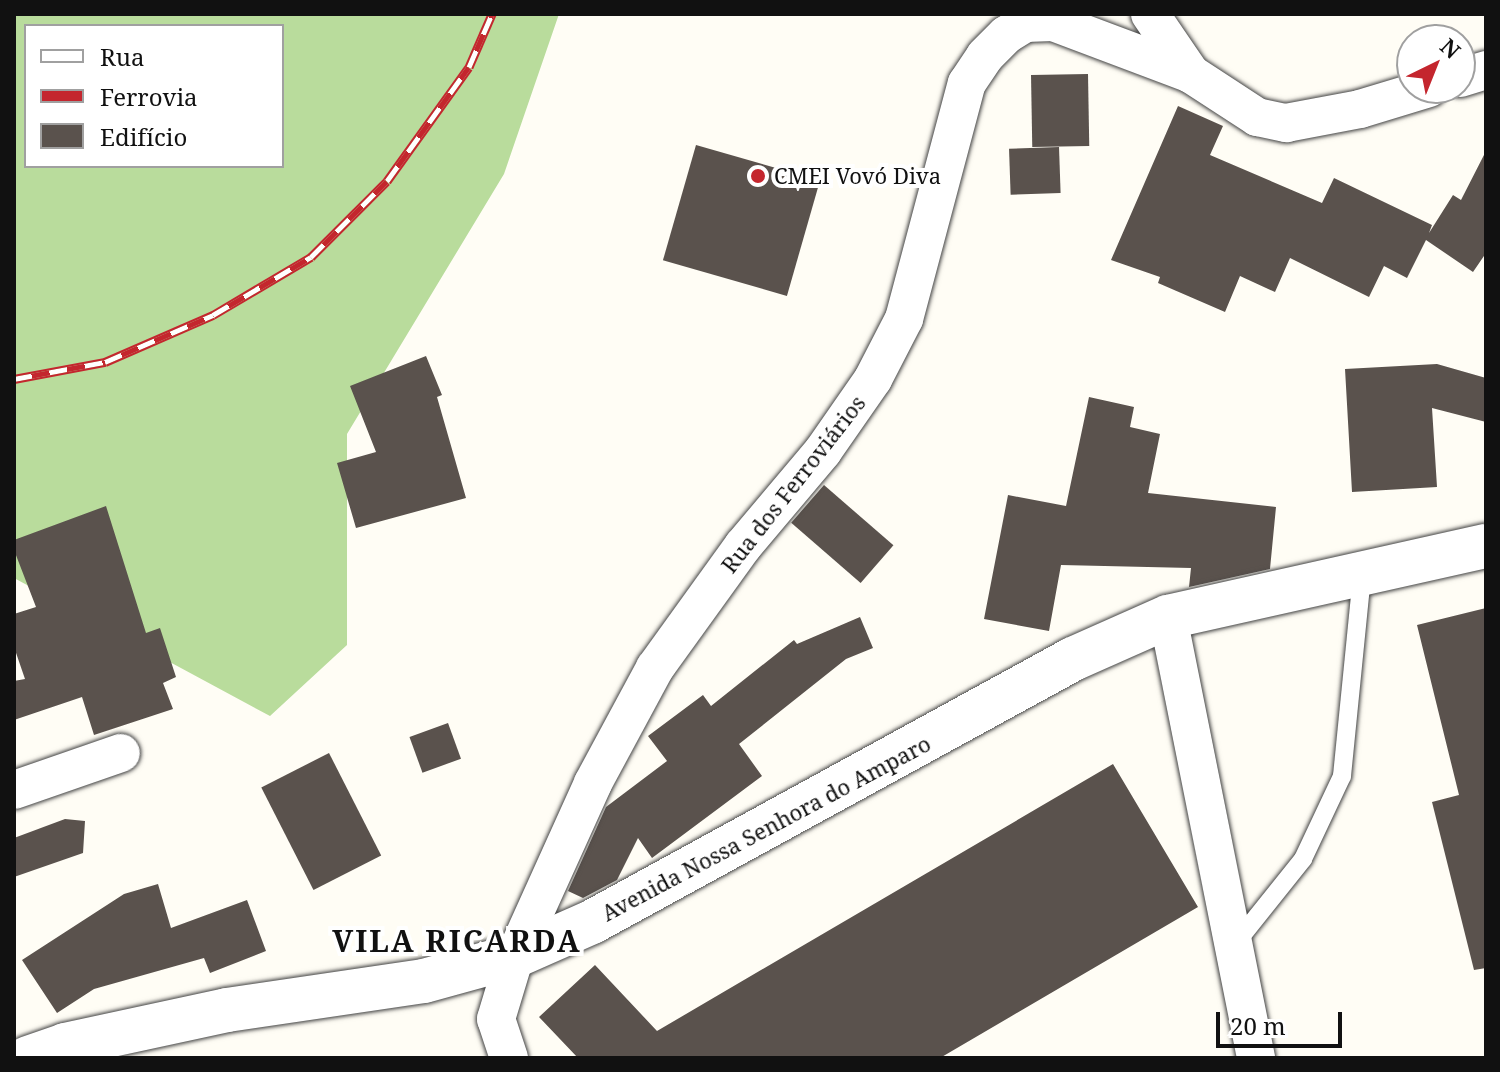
<!DOCTYPE html>
<html>
<head>
<meta charset="utf-8">
<style>
  body { margin:0 }
  #map { position:relative; width:1500px; height:1072px; overflow:hidden; background:#fffdf5; font-family:"Noto Serif",serif }
  div>[style] { position:absolute }
  .forest>* { inset:0; background:#b9dc9c }
  .building>* { inset:0; background:#5a524d; transform-origin:0 0 }
  .roads { filter:drop-shadow(0 0 2px #444) drop-shadow(0 0 2px #444) }
  .service>* { height:18px; margin:-9px; padding:0 9px; transform-origin:9px; border-radius:9px; background:#fff }
  .minor>* { height:38px; margin:-19px; padding:0 19px; transform-origin:19px; border-radius:19px; background:#fff }
  .tertiary>* { height:44px; margin:-22px; padding:0 22px; transform-origin:22px; border-radius:22px; background:#fff }
  .rail>* { height:9px; margin-top:-4.5px; transform-origin:0; background:repeating-linear-gradient(90deg,#fff 0 18px,#c4262e 0 36px); box-sizing:border-box; border-block:2px solid #c4262e }
  .dots>* { width:22px; height:22px; translate:-50% -50%; box-sizing:border-box; border:4px solid #fff; border-radius:50% }
  span { translate:-50% -50%; white-space:nowrap; text-align:center; line-height:1.15; -webkit-text-stroke:8px #fff; paint-order:stroke }
  .poi-label { font-size:22px; color:#111 }
  .left { translate:0 -50%; text-align:left }
  .street-label { font-size:22px; color:#111 }
  .district-label { font-size:30px; color:#111; font-weight:700; letter-spacing:2px }
  .frame { position:absolute; inset:0; border:16px solid #111; pointer-events:none }
  .legend { position:absolute; left:24px; top:24px; width:260px; height:144px; box-sizing:border-box; background:#fff; border:2px solid #a0a0a0; margin:0; padding:10px 14px; list-style:none; font-size:24px; color:#111 }
  .legend li { display:flex; align-items:center; gap:16px; height:40px }
  .legend b { width:40px; border:2px solid #a0a0a0 }
  .north { position:absolute; left:1396px; top:24px; width:80px; height:80px; box-sizing:border-box; background:#fff; border:2px solid #a0a0a0; border-radius:50%; rotate:43deg; font-size:22px; font-weight:700; line-height:32px; text-align:center; color:#111 }
  .north::after { content:''; display:block; margin:auto; width:28px; height:36px; background:#c4262e; clip-path:polygon(50% 0,100% 100%,50% 72%,0 100%) }
  .scale { position:absolute; left:1216px; top:1012px; width:126px; height:36px; box-sizing:border-box; border:4px solid #111; border-top:0; padding-left:10px; font-size:24px; line-height:28px; white-space:nowrap; color:#111; -webkit-text-stroke:6px #fff; paint-order:stroke }
</style>
</head>
<body>
<div id="map">
  <div class="forest">
    <i style="clip-path:polygon(evenodd,14px 14px,559px 14px,504px 174px,347px 434px,347px 645px,270px 716px,14px 578px,14px 14px,26px 26px,282px 26px,282px 166px,26px 166px,26px 26px)"></i>
  </div>
  <div class="building">
    <i style="left:1088px;top:74px;width:72px;height:57px;rotate:89deg"></i>
    <i style="clip-path:polygon(1178px 106px,1223px 126px,1210px 155px,1322px 203px,1334px 178px,1432px 225px,1429px 233px,1453px 195px,1461px 200px,1486px 151px,1486px 253px,1473px 272px,1426px 240px,1407px 278px,1384px 266px,1369px 297px,1290px 258px,1275px 292px,1240px 276px,1225px 312px,1158px 283px,1160px 277px,1111px 260px)"></i>
    <i style="left:696px;top:145px;width:129px;height:120px;rotate:16deg"></i>
    <i style="left:1059px;top:147px;width:46px;height:50px;rotate:88deg"></i>
    <i style="clip-path:polygon(426px 356px,442px 395px,437px 397px,466px 498px,356px 528px,337px 463px,376px 452px,350px 386px)"></i>
    <i style="clip-path:polygon(1437px 364px,1486px 378px,1486px 422px,1432px 408px,1437px 487px,1352px 492px,1345px 369px)"></i>
    <i style="clip-path:polygon(1089px 397px,1134px 407px,1130px 427px,1160px 434px,1148px 493px,1276px 507px,1270px 569px,1189px 587px,1191px 568px,1061px 565px,1049px 631px,984px 619px,1008px 495px,1066px 506px)"></i>
    <i style="left:824px;top:485px;width:92px;height:50px;rotate:41deg"></i>
    <i style="clip-path:polygon(106px 506px,146px 633px,160px 628px,176px 677px,163px 683px,173px 709px,94px 735px,82px 697px,14px 720px,14px 681px,25px 679px,14px 647px,14px 614px,36px 607px,14px 550px,14px 540px)"></i>
    <i style="clip-path:polygon(1486px 608px,1486px 968px,1474px 970px,1432px 802px,1459px 795px,1417px 625px)"></i>
    <i style="clip-path:polygon(860px 617px,873px 648px,846px 659px,739px 744px,762px 776px,652px 858px,638px 838px,617px 880px,583px 898px,568px 891px,606px 807px,667px 761px,648px 736px,703px 695px,711px 706px,794px 640px,797px 644px)"></i>
    <i style="left:448px;top:723px;width:38px;height:41px;rotate:70deg"></i>
    <i style="left:329px;top:753px;width:115px;height:76px;rotate:63deg"></i>
    <i style="clip-path:polygon(1113px 764px,1198px 907px,940px 1058px,578px 1058px,539px 1017px,595px 965px,657px 1031px)"></i>
    <i style="clip-path:polygon(65px 819px,85px 821px,83px 853px,14px 877px,14px 838px)"></i>
    <i style="clip-path:polygon(158px 884px,171px 928px,247px 900px,266px 951px,210px 973px,204px 958px,94px 989px,57px 1013px,22px 960px,124px 894px)"></i>
  </div>
  <div class="roads">
    <div class="service">
      <i style="left:1235px;top:944px;width:109px;rotate:-51.3deg"></i>
      <i style="left:1303px;top:859px;width:92px;rotate:-64.8deg"></i>
      <i style="left:1342px;top:776px;width:202px;rotate:-84.3deg"></i>
    </div>
    <div class="minor">
      <i style="left:1150px;top:14px;width:73px;rotate:55.7deg"></i>
      <i style="left:1191px;top:74px;width:79px;rotate:33.1deg"></i>
      <i style="left:1257px;top:117px;width:30px;rotate:12deg"></i>
      <i style="left:1286px;top:123px;width:75px;rotate:-10.7deg"></i>
      <i style="left:1360px;top:109px;width:72px;rotate:-16.9deg"></i>
      <i style="left:1460px;top:78px;width:27px;rotate:-17deg"></i>
      <i style="left:1168px;top:617px;width:450px;rotate:78.7deg"></i>
      <i style="left:14px;top:790px;width:113px;rotate:-19.1deg"></i>
      <i style="left:509px;top:1058px;width:41px;rotate:-108.4deg"></i>
      <i style="left:496px;top:1019px;width:66px;rotate:-73.2deg"></i>
      <i style="left:515px;top:956px;width:190px;rotate:-65.7deg"></i>
      <i style="left:593px;top:783px;width:131px;rotate:-61.7deg"></i>
      <i style="left:655px;top:668px;width:150px;rotate:-54.2deg"></i>
      <i style="left:743px;top:546px;width:124px;rotate:-49.9deg"></i>
      <i style="left:823px;top:451px;width:88px;rotate:-55.2deg"></i>
      <i style="left:873px;top:379px;width:68px;rotate:-62.7deg"></i>
      <i style="left:904px;top:319px;width:244px;rotate:-75.1deg"></i>
      <i style="left:967px;top:83px;width:32px;rotate:-56deg"></i>
      <i style="left:985px;top:56px;width:30px;rotate:-45deg"></i>
      <i style="left:1006px;top:35px;width:22px;rotate:-32deg"></i>
      <i style="left:1025px;top:23px;width:28px;rotate:-2deg"></i>
      <i style="left:1053px;top:22px;width:147px;rotate:20.6deg"></i>
    </div>
    <div class="tertiary">
      <i style="left:28px;top:1058px;width:39px;rotate:-19deg"></i>
      <i style="left:65px;top:1045px;width:166px;rotate:-12.2deg"></i>
      <i style="left:227px;top:1010px;width:199px;rotate:-8.4deg"></i>
      <i style="left:424px;top:981px;width:94px;rotate:-15.4deg"></i>
      <i style="left:515px;top:956px;width:84px;rotate:-23.8deg"></i>
      <i style="left:592px;top:922px;width:548px;rotate:-28.67deg"></i>
      <i style="left:1073px;top:659px;width:104px;rotate:-23.9deg"></i>
      <i style="left:1168px;top:617px;width:326px;rotate:-12.6deg"></i>
    </div>
  </div>
  <div class="rail">
    <i style="left:14px;top:379px;width:93px;rotate:-10.6deg"></i>
    <i style="left:105px;top:362px;width:118px;rotate:-23.5deg"></i>
    <i style="left:213px;top:315px;width:114px;rotate:-30.6deg"></i>
    <i style="left:311px;top:257px;width:107px;rotate:-45deg"></i>
    <i style="left:387px;top:181px;width:140px;rotate:-54.3deg"></i>
    <i style="left:469px;top:67px;width:58px;rotate:-66.5deg"></i>
  </div>
  <div class="dots">
    <i style="left:758px;top:176px;background:#c4262e"></i>
  </div>
  <div class="poi-label">
    <span class="left" style="left:774px;top:176px">CMEI Vovó Diva</span>
  </div>
  <div class="street-label">
    <span style="left:793px;top:484px;rotate:-52deg">Rua dos Ferroviários</span>
    <span style="left:766px;top:828px;rotate:-28deg">Avenida Nossa Senhora do Amparo</span>
  </div>
  <div class="district-label">
    <span style="left:457px;top:941px">VILA RICARDA</span>
  </div>
  <div class="frame"></div>
  <ul class="legend">
  <li><b style="height:10px;background:#fff"></b>Rua</li>
  <li><b style="height:10px;background:#c4262e"></b>Ferrovia</li>
  <li><b style="height:22px;background:#5a524d"></b>Edifício</li>
  </ul>
  <div class="north">N</div>
  <div class="scale">20 m</div>
</div>
</body>
</html>
